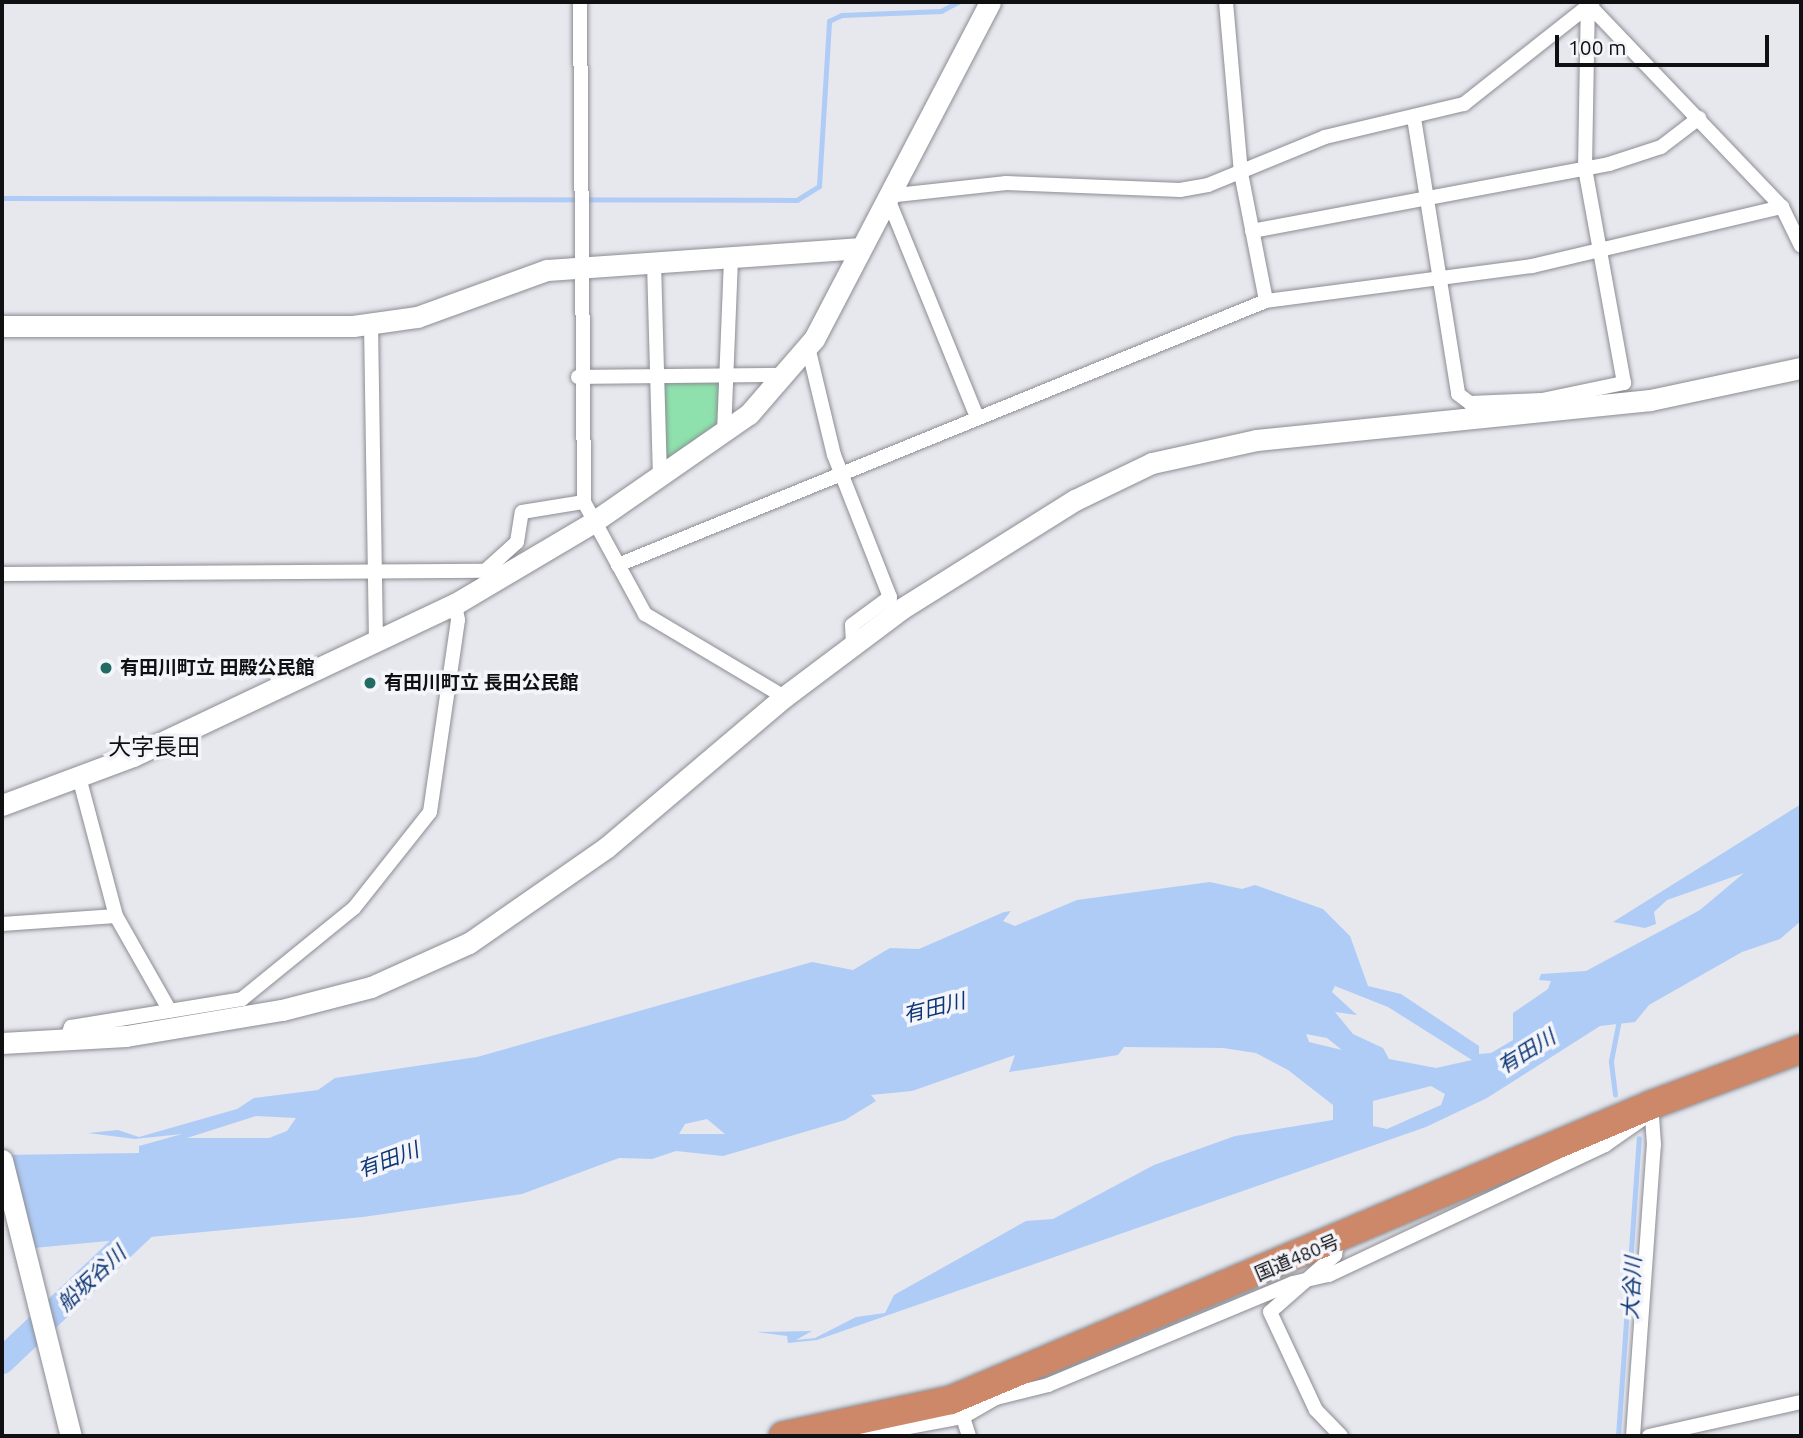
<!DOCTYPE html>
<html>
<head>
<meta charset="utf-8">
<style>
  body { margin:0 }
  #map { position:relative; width:1803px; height:1438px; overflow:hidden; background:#e7e7ee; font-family:Ubuntu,"Noto Sans JP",sans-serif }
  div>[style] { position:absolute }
  .green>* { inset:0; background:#8ee1ad }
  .water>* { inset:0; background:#afccf7 }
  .stream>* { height:4.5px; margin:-2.25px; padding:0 2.25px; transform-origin:2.25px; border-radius:2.25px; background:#afccf7 }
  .river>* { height:26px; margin:-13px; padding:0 13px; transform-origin:13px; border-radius:13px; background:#afccf7 }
  .roads { filter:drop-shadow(0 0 2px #8c8d93) drop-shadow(0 0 2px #8c8d93) }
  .street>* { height:14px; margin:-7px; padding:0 7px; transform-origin:7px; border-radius:7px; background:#fff }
  .secondary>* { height:21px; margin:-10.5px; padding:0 10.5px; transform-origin:10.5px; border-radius:10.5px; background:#fff }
  .highway>* { height:28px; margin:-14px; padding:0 14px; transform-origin:14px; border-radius:14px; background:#cc8869 }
  .dots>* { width:19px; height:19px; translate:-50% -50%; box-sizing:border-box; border:4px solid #f4f5fb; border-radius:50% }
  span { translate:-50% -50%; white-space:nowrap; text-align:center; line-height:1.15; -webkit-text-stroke:7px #f4f5fb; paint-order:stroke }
  .poi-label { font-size:19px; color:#101012; font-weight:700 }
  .left { translate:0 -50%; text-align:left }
  .street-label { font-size:19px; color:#101012 }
  .water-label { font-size:21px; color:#0c3674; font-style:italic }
  .quarter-label { font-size:23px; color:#101012 }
  .frame { position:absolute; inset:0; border:4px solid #101012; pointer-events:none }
  .scale { position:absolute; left:1555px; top:35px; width:214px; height:32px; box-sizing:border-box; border:4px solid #101012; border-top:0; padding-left:9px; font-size:21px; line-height:24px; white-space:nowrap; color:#101012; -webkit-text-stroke:5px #f4f5fb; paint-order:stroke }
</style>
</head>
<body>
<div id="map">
  <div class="green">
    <i style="clip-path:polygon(661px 380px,722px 380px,720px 429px,664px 468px)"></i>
  </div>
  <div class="water">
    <i style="clip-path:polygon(evenodd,1801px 804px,1801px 921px,1780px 939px,1742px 952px,1649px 1005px,1635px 1022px,1600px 1026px,1487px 1098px,1426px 1127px,817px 1340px,788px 1343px,787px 1336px,757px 1332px,812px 1331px,796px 1340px,815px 1338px,856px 1317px,885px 1313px,894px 1295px,1026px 1221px,1053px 1219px,1154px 1165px,1235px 1136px,1333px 1120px,1333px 1105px,1288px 1070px,1256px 1053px,1223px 1048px,1124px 1047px,1118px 1055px,1009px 1072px,1015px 1055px,912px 1091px,871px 1095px,876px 1101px,845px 1120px,723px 1156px,676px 1151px,652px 1159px,619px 1158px,522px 1194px,363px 1217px,23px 1249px,2px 1155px,139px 1153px,139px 1146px,182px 1134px,135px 1139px,88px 1133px,118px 1130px,139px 1137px,237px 1109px,254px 1098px,318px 1090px,335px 1078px,477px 1057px,812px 962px,853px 970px,890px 948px,919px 949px,1004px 912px,1011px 911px,1003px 921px,1015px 926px,1077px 900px,1210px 882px,1242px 889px,1255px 885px,1323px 909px,1350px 936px,1368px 986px,1401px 994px,1479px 1046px,1479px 1054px,1491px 1053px,1513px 1040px,1513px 1013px,1548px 989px,1551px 981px,1539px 980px,1541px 974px,1586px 971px,1700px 910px,1744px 873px,1667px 900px,1654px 912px,1656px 924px,1645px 928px,1613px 922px,1801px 804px,1335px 986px,1388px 1007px,1472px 1060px,1436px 1068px,1389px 1059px,1383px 1048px,1353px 1034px,1335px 1012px,1357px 1015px,1332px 992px,1335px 986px,1801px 804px,1306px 1034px,1327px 1038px,1342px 1050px,1309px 1042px,1306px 1034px,1801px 804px,1431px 1086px,1445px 1094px,1441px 1105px,1387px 1129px,1373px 1126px,1373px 1101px,1431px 1086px,1801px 804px,256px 1116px,296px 1118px,287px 1131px,269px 1138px,187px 1138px,256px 1116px,1801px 804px,707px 1119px,725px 1134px,679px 1134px,685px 1124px,707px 1119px)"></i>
  </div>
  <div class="stream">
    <i style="left:2px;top:198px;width:795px;rotate:0.14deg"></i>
    <i style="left:797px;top:200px;width:26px;rotate:-32deg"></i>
    <i style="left:819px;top:186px;width:165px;rotate:-86.5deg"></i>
    <i style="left:829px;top:21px;width:14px;rotate:-25deg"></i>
    <i style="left:842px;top:15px;width:99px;rotate:-2.3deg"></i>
    <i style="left:941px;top:11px;width:19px;rotate:-28deg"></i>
    <i style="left:1615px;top:1095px;width:34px;rotate:-97deg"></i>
    <i style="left:1611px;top:1061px;width:38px;rotate:-79deg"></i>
    <i style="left:1618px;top:1436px;width:298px;rotate:-86deg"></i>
  </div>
  <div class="river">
    <i style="left:2px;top:1361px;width:215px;rotate:-43.5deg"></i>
  </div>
  <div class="roads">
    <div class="street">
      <i style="left:580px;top:2px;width:500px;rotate:89.54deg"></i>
      <i style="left:584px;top:502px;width:128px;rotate:61.4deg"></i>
      <i style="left:645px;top:614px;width:162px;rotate:30.8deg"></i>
      <i style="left:1226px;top:2px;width:172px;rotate:85deg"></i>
      <i style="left:1241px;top:173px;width:130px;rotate:78.9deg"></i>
      <i style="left:1588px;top:4px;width:281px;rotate:46.3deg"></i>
      <i style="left:1782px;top:207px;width:43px;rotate:64deg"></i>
      <i style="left:1414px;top:118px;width:279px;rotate:80.9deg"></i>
      <i style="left:1458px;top:394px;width:15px;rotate:37deg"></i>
      <i style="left:1470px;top:403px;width:72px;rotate:-2.4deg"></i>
      <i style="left:1252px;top:231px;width:363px;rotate:-10.6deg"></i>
      <i style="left:1609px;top:164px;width:55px;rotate:-18.1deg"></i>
      <i style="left:1661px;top:147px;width:48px;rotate:-37.3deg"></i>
      <i style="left:654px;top:263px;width:213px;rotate:88.4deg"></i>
      <i style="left:371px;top:324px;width:319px;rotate:89.1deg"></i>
      <i style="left:808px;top:347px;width:111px;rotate:76.5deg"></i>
      <i style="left:834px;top:455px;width:153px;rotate:68.5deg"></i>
      <i style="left:890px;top:597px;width:47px;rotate:143.6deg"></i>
      <i style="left:852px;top:625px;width:21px;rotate:87deg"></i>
      <i style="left:578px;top:377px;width:207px;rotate:-0.6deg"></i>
      <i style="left:1542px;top:414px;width:14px;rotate:-90deg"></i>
      <i style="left:1542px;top:400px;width:84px;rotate:-11.7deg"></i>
      <i style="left:1624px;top:383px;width:219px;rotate:-100.3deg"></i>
      <i style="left:1585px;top:168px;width:164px;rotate:-89deg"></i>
      <i style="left:977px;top:417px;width:239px;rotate:-112.2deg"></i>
      <i style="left:887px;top:196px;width:120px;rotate:-6.2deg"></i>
      <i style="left:1006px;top:183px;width:174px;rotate:2.3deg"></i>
      <i style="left:1180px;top:190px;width:28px;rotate:-10deg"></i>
      <i style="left:1208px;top:185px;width:126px;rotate:-22.3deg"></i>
      <i style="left:1325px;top:137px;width:143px;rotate:-13.4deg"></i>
      <i style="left:1464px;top:104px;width:164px;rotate:-38.3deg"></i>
      <i style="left:724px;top:433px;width:176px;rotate:-87.7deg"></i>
      <i style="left:618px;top:565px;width:700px;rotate:-22.17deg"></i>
      <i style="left:1266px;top:301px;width:268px;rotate:-7.5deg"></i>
      <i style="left:1532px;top:266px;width:257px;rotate:-13.3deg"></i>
      <i style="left:2px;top:574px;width:483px;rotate:-0.4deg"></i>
      <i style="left:491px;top:577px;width:8px;rotate:-135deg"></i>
      <i style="left:485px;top:571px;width:43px;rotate:-42.2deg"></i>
      <i style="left:517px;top:542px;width:30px;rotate:-81deg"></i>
      <i style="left:522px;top:512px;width:63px;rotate:-9.2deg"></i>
      <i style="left:79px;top:777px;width:144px;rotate:75.1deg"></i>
      <i style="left:116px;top:916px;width:109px;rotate:60.4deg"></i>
      <i style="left:2px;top:924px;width:114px;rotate:-4deg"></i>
      <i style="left:66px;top:1042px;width:16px;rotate:-72deg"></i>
      <i style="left:71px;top:1027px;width:173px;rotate:-9.3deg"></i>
      <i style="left:242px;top:999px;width:144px;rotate:-39.1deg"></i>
      <i style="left:354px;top:908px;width:122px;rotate:-51.6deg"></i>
      <i style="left:430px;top:812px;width:194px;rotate:-81.7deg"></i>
      <i style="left:458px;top:620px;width:16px;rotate:-101deg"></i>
      <i style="left:1337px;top:1241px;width:14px;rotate:98deg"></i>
      <i style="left:1335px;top:1255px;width:86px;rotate:138.8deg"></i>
      <i style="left:1270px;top:1312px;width:108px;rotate:64.9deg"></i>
      <i style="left:1316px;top:1410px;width:36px;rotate:46deg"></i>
      <i style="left:996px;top:1398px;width:54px;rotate:-14deg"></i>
      <i style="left:1048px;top:1385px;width:265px;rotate:-22.6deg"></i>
      <i style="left:1293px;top:1283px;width:37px;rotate:-13deg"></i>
      <i style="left:1329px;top:1275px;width:305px;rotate:-25.2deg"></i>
      <i style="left:1605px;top:1145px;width:52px;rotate:-34.9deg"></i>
      <i style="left:861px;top:1436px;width:104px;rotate:-10.6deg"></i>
      <i style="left:969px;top:1436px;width:20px;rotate:-108deg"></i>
      <i style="left:963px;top:1417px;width:38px;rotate:-30deg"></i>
      <i style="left:996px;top:1398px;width:7px;rotate:-90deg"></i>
      <i style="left:1633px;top:1436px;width:292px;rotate:-85.9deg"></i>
      <i style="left:1654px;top:1145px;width:39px;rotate:-94deg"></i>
      <i style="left:1649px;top:1436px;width:156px;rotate:-12.6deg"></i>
    </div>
    <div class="secondary">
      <i style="left:2px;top:326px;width:351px"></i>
      <i style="left:353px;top:326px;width:65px;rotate:-8deg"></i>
      <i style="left:417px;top:317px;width:138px;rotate:-19.9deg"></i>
      <i style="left:547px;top:270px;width:312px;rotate:-4deg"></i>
      <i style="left:2px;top:805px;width:140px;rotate:-20.5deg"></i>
      <i style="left:133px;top:756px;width:356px;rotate:-25.3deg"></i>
      <i style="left:455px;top:604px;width:159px;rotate:-30.6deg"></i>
      <i style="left:592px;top:523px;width:191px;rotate:-34.8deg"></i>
      <i style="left:749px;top:414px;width:99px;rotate:-49.1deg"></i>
      <i style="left:814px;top:339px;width:380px;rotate:-62.4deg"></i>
      <i style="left:2px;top:1043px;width:124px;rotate:-3.2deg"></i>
      <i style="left:126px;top:1036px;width:158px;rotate:-9.5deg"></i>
      <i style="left:282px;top:1010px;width:92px;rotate:-14.5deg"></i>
      <i style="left:371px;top:987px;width:107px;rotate:-24.2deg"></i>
      <i style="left:469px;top:943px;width:168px;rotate:-34.8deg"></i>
      <i style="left:607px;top:847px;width:232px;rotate:-40.3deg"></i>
      <i style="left:784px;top:697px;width:146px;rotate:-36.9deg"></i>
      <i style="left:901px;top:609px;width:205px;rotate:-32.1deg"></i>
      <i style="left:1075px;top:500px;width:85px;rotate:-25.7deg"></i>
      <i style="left:1152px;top:463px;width:107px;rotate:-12.4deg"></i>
      <i style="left:1257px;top:440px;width:395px;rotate:-5.8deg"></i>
      <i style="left:1650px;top:400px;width:154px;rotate:-12deg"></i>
      <i style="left:2px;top:1160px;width:284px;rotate:76deg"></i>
    </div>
    <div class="highway">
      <i style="left:783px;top:1436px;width:172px;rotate:-12.1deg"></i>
      <i style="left:951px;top:1400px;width:760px;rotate:-22.85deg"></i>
      <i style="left:1651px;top:1105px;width:160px;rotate:-20.5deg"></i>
    </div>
  </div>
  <div class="dots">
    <i style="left:106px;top:668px;background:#226b63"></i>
    <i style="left:370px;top:683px;background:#226b63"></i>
  </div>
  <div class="poi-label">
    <span class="left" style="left:120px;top:668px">有田川町立 田殿公民館</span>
    <span class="left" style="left:384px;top:683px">有田川町立 長田公民館</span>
  </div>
  <div class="street-label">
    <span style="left:1297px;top:1258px;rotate:-23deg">国道480号</span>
  </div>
  <div class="water-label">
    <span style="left:934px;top:1007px;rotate:-14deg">有田川</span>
    <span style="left:1526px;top:1051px;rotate:-32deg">有田川</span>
    <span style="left:388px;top:1159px;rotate:-20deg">有田川</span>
    <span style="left:91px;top:1278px;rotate:-43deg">船坂谷川</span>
    <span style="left:1631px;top:1288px;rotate:-87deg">大谷川</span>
  </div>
  <div class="quarter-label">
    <span style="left:154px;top:747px">大字長田</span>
  </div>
  <div class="frame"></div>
  <div class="scale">100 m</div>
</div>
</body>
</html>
